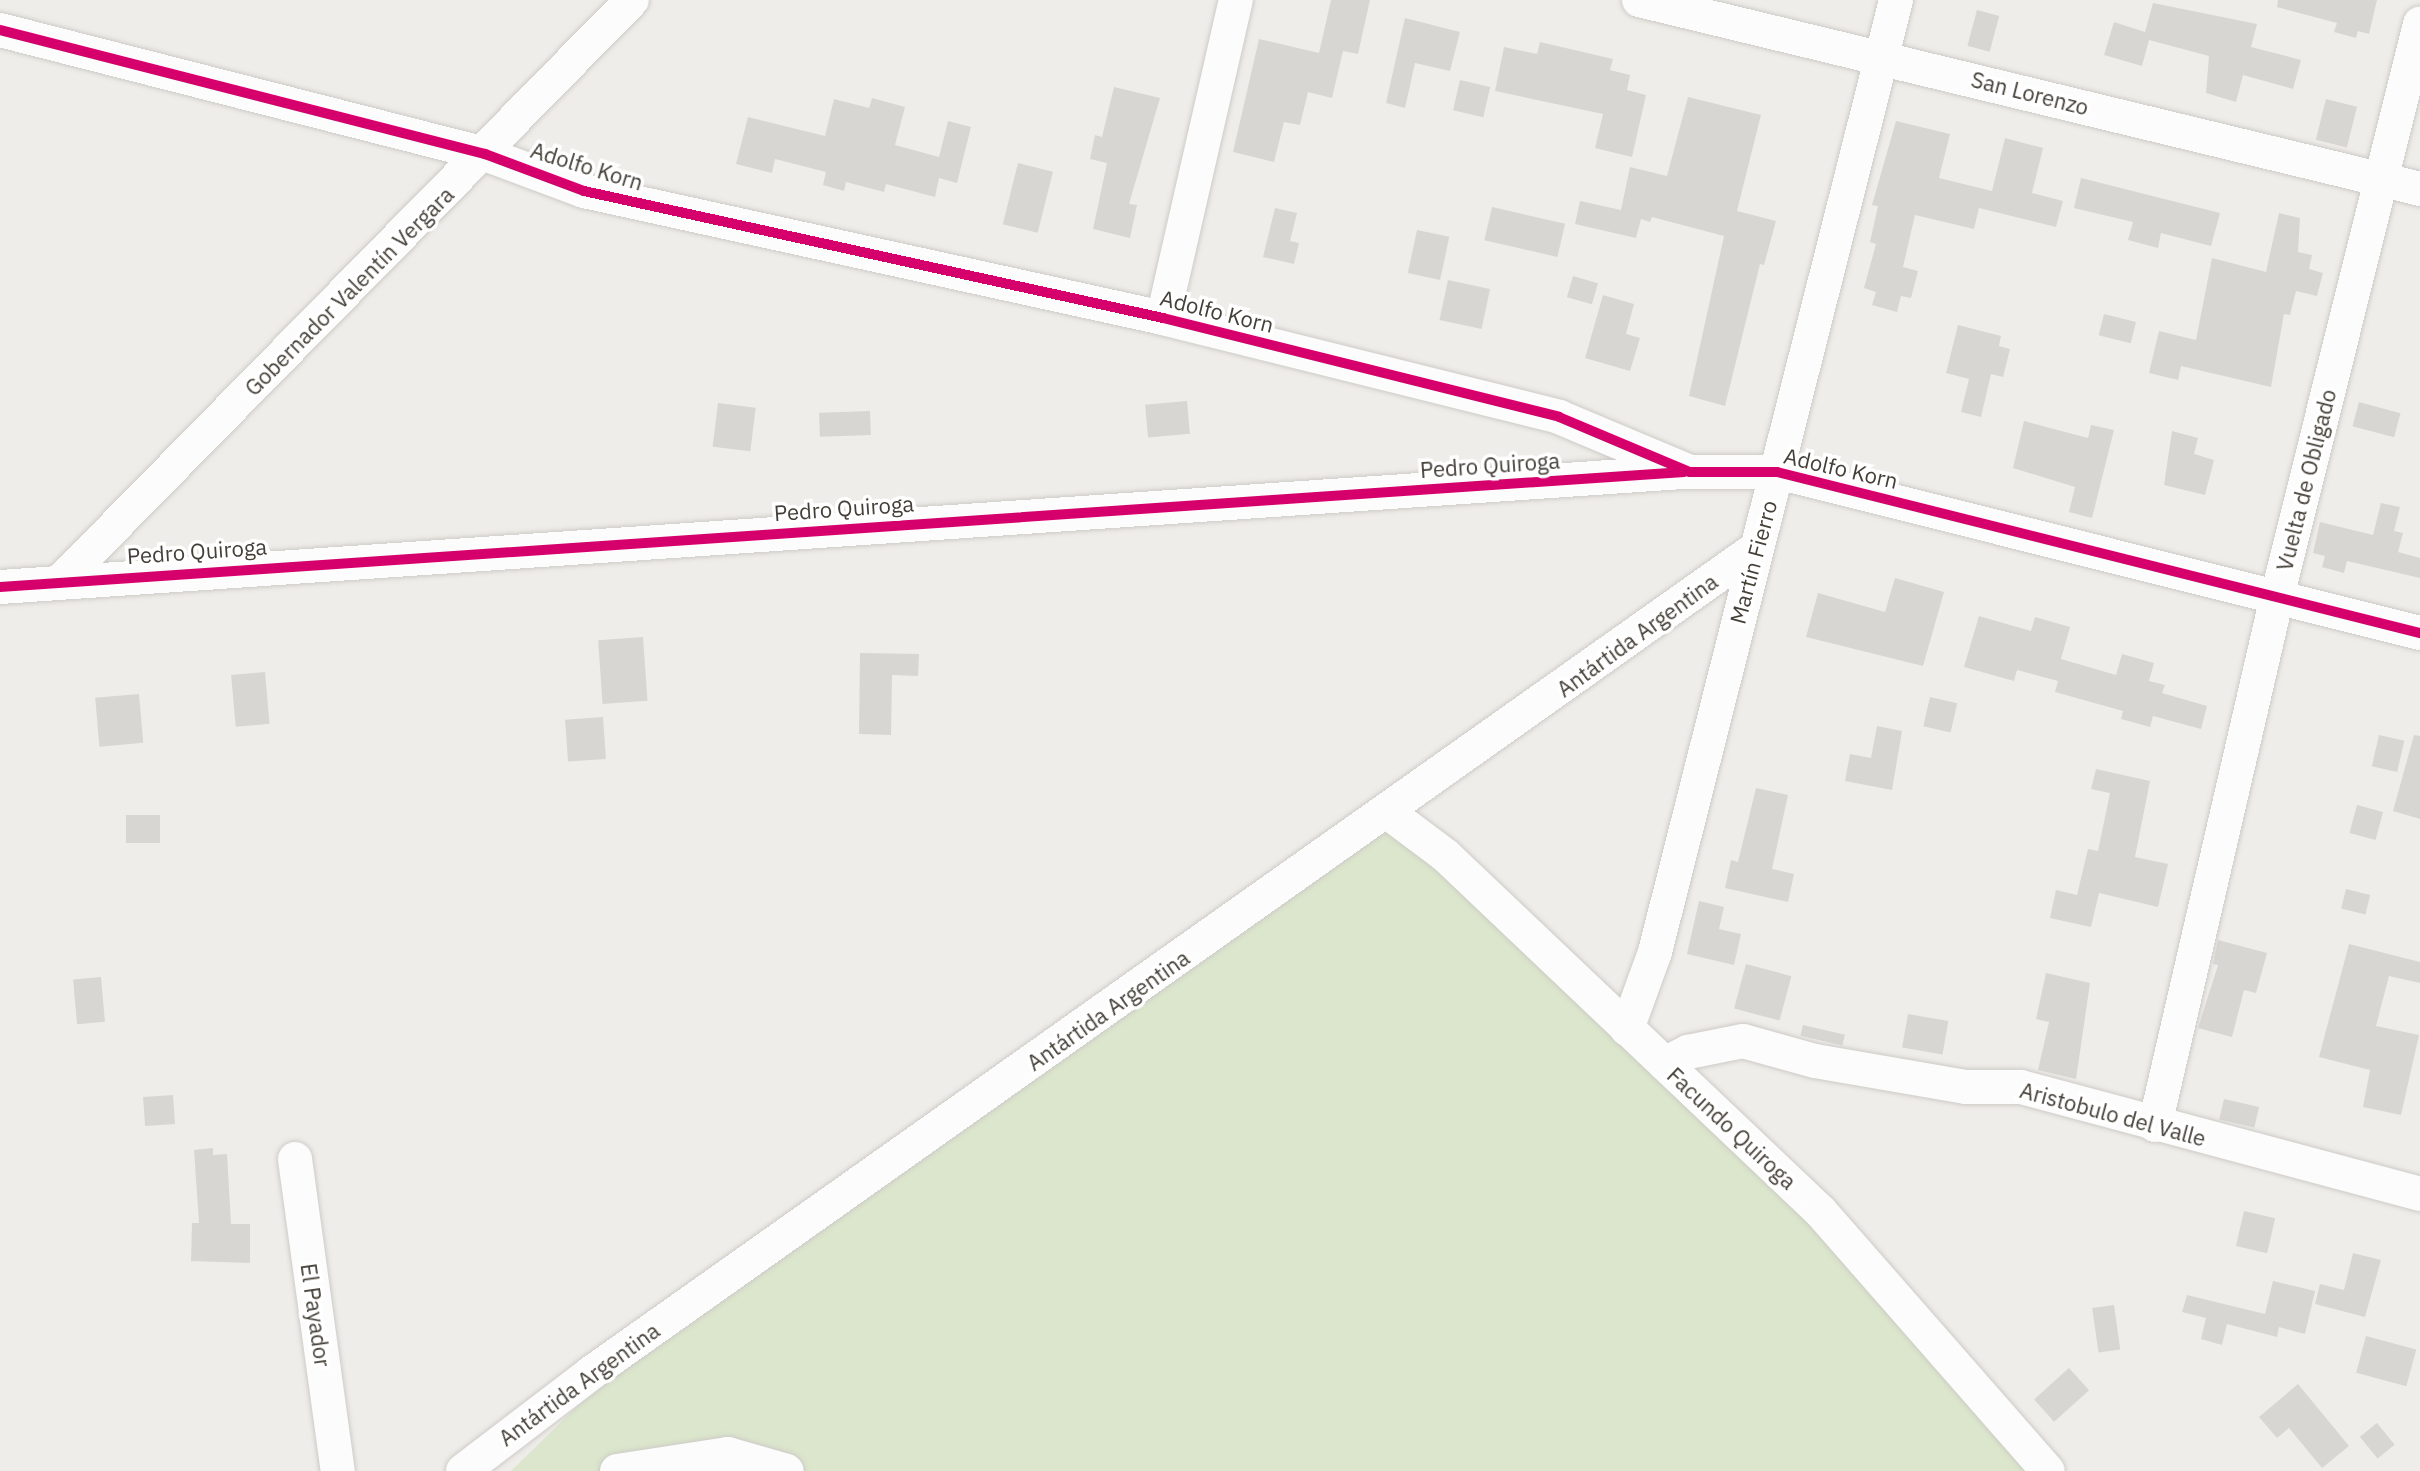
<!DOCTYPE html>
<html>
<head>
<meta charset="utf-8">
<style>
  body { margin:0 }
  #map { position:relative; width:2420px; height:1471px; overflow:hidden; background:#efede9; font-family:"IBM Plex Sans",sans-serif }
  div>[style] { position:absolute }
  .green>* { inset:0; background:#dbe6cc }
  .building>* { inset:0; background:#d8d6d2; transform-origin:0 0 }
  .roads { filter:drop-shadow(0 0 2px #cdcbc7) drop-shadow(0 0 2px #cdcbc7) }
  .minor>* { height:34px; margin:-17px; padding:0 17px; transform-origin:17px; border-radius:17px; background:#fdfcfc }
  .cycleway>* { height:10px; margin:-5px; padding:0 5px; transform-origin:5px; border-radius:5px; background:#d6006c }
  span { translate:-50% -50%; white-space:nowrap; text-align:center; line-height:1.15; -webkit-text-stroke:7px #fff; paint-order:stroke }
  .street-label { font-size:22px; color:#443f37 }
</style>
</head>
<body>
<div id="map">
  <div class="green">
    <i style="clip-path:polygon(1389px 813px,1627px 1029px,2048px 1471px,511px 1471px,601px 1383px)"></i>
  </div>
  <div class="building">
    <i style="clip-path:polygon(1331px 0,1370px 0,1358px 54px,1343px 51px,1332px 98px,1308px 92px,1300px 125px,1284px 122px,1274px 162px,1233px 152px,1259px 39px,1319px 53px)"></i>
    <i style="clip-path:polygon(2278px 0,2377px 0,2369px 34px,2358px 31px,2356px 38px,2334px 32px,2337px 23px,2277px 7px)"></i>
    <i style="clip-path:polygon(2153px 3px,2257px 24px,2251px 47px,2301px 60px,2293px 89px,2243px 75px,2236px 102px,2206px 93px,2209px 56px,2149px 40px,2142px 66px,2104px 55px,2114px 22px,2145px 32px)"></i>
    <i style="left:1977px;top:10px;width:23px;height:37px;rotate:15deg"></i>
    <i style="clip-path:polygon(1405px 18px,1460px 32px,1450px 71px,1415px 63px,1405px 108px,1386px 103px)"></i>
    <i style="clip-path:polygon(1540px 42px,1613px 59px,1610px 70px,1630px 75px,1627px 90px,1646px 95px,1632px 157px,1595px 148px,1603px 114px,1495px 91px,1504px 47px,1537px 54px)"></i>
    <i style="left:1460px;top:80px;width:31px;height:31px;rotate:13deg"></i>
    <i style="clip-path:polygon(1114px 87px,1160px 98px,1129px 204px,1137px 205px,1130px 238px,1093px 229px,1107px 163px,1090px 159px,1095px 135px,1102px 137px)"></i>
    <i style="clip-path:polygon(1688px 97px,1761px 115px,1737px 211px,1776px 221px,1764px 265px,1760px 264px,1725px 406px,1689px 396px,1724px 236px,1652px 217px,1650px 222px,1641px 219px,1636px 238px,1575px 224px,1580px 201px,1621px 210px,1630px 167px,1667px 176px)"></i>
    <i style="clip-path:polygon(872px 98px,905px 107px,895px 145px,939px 157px,948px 121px,971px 127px,957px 183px,939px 178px,935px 197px,886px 184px,884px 192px,846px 182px,844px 191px,823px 185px,826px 172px,775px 159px,772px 173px,736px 164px,748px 117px,825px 136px,834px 99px,869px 108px)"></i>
    <i style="left:2326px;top:99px;width:32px;height:42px;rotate:14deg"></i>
    <i style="clip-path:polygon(1896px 121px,1950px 134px,1939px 178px,1992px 191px,2005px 138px,2043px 148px,2032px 193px,2063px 201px,2056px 227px,1979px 208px,1974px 229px,1915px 215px,1903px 267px,1918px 271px,1911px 298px,1901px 296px,1897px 312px,1872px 305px,1876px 292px,1864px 288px,1876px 244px,1870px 242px,1878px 206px,1872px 205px)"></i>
    <i style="left:1018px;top:163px;width:36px;height:63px;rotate:14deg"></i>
    <i style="clip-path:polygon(2081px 178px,2220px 213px,2211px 246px,2161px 233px,2158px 248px,2128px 240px,2133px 222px,2074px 208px)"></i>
    <i style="left:1492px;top:207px;width:75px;height:34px;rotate:13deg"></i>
    <i style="clip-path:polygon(1275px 208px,1297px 213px,1290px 241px,1299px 243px,1294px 264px,1263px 257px)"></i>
    <i style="clip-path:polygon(2279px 213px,2300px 218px,2298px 252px,2312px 255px,2309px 269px,2323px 273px,2317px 296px,2296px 291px,2290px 315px,2284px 314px,2271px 387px,2181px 366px,2178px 380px,2149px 373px,2159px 331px,2196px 340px,2212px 258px,2266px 272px)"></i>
    <i style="left:1417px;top:230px;width:33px;height:44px;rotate:12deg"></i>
    <i style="left:1573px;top:276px;width:26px;height:22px;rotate:16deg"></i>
    <i style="left:1448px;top:280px;width:43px;height:41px;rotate:12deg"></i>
    <i style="clip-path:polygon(1603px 295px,1634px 304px,1626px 334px,1640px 338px,1630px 371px,1585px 358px)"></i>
    <i style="left:2104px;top:314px;width:33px;height:22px;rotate:14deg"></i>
    <i style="clip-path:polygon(1958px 325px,2001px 336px,1999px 346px,2010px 349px,2003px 377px,1991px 374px,1981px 417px,1961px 412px,1969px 379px,1946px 373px)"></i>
    <i style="left:1187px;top:401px;width:33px;height:42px;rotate:85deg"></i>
    <i style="left:2359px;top:402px;width:43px;height:25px;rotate:15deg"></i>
    <i style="left:718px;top:403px;width:38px;height:44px;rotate:7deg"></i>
    <i style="left:870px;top:411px;width:24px;height:51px;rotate:88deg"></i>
    <i style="clip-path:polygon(2024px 421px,2088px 438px,2091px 425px,2114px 430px,2092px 518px,2069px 512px,2075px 487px,2013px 468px)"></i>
    <i style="clip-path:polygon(2172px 431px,2198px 438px,2194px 454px,2214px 460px,2205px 495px,2164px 485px)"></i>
    <i style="clip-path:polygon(2381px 503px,2400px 507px,2394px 531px,2403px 533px,2398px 552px,2420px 558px,2420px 578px,2347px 561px,2344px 573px,2322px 567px,2325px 556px,2313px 553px,2320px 522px,2373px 535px)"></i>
    <i style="clip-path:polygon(1895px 578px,1944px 592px,1923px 666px,1806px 637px,1818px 593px,1885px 612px)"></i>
    <i style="clip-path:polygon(1979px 616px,2031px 631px,2035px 617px,2070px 627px,2061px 659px,2116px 675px,2122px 654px,2154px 663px,2149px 681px,2165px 685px,2162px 693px,2207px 706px,2201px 729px,2153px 716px,2150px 727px,2121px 719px,2123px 711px,2055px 692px,2058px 681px,2017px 670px,2014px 681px,1964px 667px)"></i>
    <i style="left:643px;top:637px;width:64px;height:45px;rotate:86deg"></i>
    <i style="clip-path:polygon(860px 653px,919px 654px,918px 676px,892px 675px,891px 735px,859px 734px)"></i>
    <i style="left:265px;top:672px;width:52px;height:34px;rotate:85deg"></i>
    <i style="left:139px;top:694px;width:49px;height:44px;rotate:85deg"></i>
    <i style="left:1930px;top:697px;width:28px;height:30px;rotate:13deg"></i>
    <i style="left:603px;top:717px;width:42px;height:38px;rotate:86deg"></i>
    <i style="clip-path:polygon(1877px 726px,1902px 731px,1892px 790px,1845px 781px,1850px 754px,1871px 758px)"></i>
    <i style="left:2379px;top:735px;width:26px;height:32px;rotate:13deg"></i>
    <i style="clip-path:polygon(2414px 735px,2420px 736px,2420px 819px,2393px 811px)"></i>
    <i style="clip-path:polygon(2096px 769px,2150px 781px,2135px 857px,2168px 864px,2158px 907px,2099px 893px,2091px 927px,2050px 918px,2056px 890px,2077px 895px,2088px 849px,2098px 851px,2110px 793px,2091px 789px)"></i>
    <i style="clip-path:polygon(1756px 788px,1788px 795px,1772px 869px,1794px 874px,1788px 902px,1725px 888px,1731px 860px,1738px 862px)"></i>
    <i style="left:2357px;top:805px;width:27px;height:29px;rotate:15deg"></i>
    <i style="left:126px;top:815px;width:34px;height:28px"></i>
    <i style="left:2346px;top:889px;width:25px;height:20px;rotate:14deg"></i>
    <i style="clip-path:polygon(1699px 901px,1724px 907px,1719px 929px,1741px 934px,1734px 965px,1687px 954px)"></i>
    <i style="clip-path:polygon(2218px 940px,2267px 953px,2256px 993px,2244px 990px,2232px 1037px,2198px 1028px,2218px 965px,2213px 964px)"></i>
    <i style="clip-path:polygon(2349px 944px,2420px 962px,2420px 983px,2389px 976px,2376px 1026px,2419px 1035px,2401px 1115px,2363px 1107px,2370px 1070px,2319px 1057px)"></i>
    <i style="left:1746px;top:964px;width:47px;height:46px;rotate:15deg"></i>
    <i style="clip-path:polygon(2046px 973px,2090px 983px,2076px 1079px,2038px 1070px,2049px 1022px,2036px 1019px)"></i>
    <i style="left:101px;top:977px;width:45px;height:28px;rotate:85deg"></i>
    <i style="left:1908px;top:1014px;width:41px;height:34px;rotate:10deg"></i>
    <i style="left:1803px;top:1025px;width:43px;height:11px;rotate:13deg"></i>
    <i style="left:173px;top:1095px;width:29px;height:30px;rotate:86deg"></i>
    <i style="left:2224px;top:1099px;width:36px;height:21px;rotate:13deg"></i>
    <i style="clip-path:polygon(213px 1148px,213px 1155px,227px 1154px,231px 1224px,250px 1224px,250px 1263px,191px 1261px,192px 1223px,199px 1223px,194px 1150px)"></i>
    <i style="left:2244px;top:1211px;width:32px;height:36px;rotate:13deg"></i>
    <i style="clip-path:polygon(2353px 1253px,2381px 1260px,2365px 1317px,2315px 1304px,2320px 1284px,2344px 1290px)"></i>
    <i style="clip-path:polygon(2273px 1281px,2315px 1291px,2305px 1334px,2279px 1327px,2277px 1337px,2227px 1324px,2222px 1345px,2201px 1339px,2206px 1318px,2182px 1312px,2187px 1295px,2265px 1314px)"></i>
    <i style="left:2114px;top:1305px;width:45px;height:22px;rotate:82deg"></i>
    <i style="left:2366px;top:1336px;width:52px;height:38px;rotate:15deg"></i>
    <i style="left:2069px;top:1368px;width:30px;height:47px;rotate:48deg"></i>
    <i style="clip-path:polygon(2298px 1384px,2349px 1446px,2322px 1468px,2289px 1428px,2277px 1438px,2259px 1417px)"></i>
    <i style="left:2377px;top:1423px;width:28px;height:22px;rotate:51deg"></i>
  </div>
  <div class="roads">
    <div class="minor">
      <i style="left:1639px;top:0;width:804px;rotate:13.6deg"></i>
      <i style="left:0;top:30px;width:501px;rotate:14.34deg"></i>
      <i style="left:485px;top:154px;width:106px;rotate:20.5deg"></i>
      <i style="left:584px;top:191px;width:593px;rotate:12.37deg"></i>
      <i style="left:1163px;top:318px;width:408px;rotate:14deg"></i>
      <i style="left:1559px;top:417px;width:142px;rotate:22.8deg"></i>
      <i style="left:1690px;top:472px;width:87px"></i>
      <i style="left:1777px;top:472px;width:663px;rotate:14.06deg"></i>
      <i style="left:1163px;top:318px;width:326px;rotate:-77.1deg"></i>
      <i style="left:62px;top:580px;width:813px;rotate:-45.5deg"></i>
      <i style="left:0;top:587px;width:1688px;rotate:-3.91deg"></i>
      <i style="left:1389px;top:813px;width:70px;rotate:36.9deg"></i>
      <i style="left:1445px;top:855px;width:518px;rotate:43.52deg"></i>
      <i style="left:1821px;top:1212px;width:344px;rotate:48.8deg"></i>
      <i style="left:1627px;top:1029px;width:82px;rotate:-70deg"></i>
      <i style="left:1655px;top:952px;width:982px;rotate:-75.79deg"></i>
      <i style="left:1665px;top:1064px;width:26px;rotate:-28deg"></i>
      <i style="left:1688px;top:1052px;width:56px;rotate:-11.3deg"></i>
      <i style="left:1743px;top:1041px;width:75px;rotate:15.5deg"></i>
      <i style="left:1815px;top:1061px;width:153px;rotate:9.8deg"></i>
      <i style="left:1966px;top:1087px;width:55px"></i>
      <i style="left:2021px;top:1087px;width:413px;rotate:15deg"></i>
      <i style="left:2155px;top:1125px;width:542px;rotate:-76.99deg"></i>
      <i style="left:2277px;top:597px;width:591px;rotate:-75.99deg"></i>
      <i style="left:295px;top:1159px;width:315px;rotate:82.2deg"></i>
      <i style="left:463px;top:1471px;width:161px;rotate:-37.4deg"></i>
      <i style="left:591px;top:1373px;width:1425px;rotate:-35.29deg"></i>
      <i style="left:617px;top:1471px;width:112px;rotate:-8.7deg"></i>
      <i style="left:728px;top:1454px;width:61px;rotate:16.1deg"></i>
    </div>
  </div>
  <div class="cycleway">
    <i style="left:0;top:30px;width:501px;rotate:14.34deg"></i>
    <i style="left:485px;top:154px;width:106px;rotate:20.5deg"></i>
    <i style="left:584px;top:191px;width:593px;rotate:12.37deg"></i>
    <i style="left:1163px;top:318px;width:408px;rotate:14deg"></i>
    <i style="left:1559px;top:417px;width:142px;rotate:22.8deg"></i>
    <i style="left:1690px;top:472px;width:87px"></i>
    <i style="left:1777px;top:472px;width:663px;rotate:14.06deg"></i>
    <i style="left:0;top:587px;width:1688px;rotate:-3.91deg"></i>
  </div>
  <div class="street-label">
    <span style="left:2030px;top:93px;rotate:14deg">San Lorenzo</span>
    <span style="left:587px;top:166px;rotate:17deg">Adolfo Korn</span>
    <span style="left:349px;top:291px;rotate:-45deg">Gobernador Valentín Vergara</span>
    <span style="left:1217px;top:311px;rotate:14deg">Adolfo Korn</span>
    <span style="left:1490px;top:465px;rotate:-4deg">Pedro Quiroga</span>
    <span style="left:1841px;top:468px;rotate:13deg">Adolfo Korn</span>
    <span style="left:2306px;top:480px;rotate:-76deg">Vuelta de Obligado</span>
    <span style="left:844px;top:508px;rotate:-4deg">Pedro Quiroga</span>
    <span style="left:197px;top:551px;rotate:-4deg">Pedro Quiroga</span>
    <span style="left:1753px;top:562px;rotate:-75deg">Martín Fierro</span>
    <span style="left:1637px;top:635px;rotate:-36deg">Antártida Argentina</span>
    <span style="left:1108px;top:1010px;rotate:-35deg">Antártida Argentina</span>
    <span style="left:2113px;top:1114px;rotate:15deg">Aristobulo del Valle</span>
    <span style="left:1732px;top:1128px;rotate:43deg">Facundo Quiroga</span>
    <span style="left:316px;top:1315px;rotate:82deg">El Payador</span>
    <span style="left:579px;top:1384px;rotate:-36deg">Antártida Argentina</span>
  </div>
</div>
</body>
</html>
